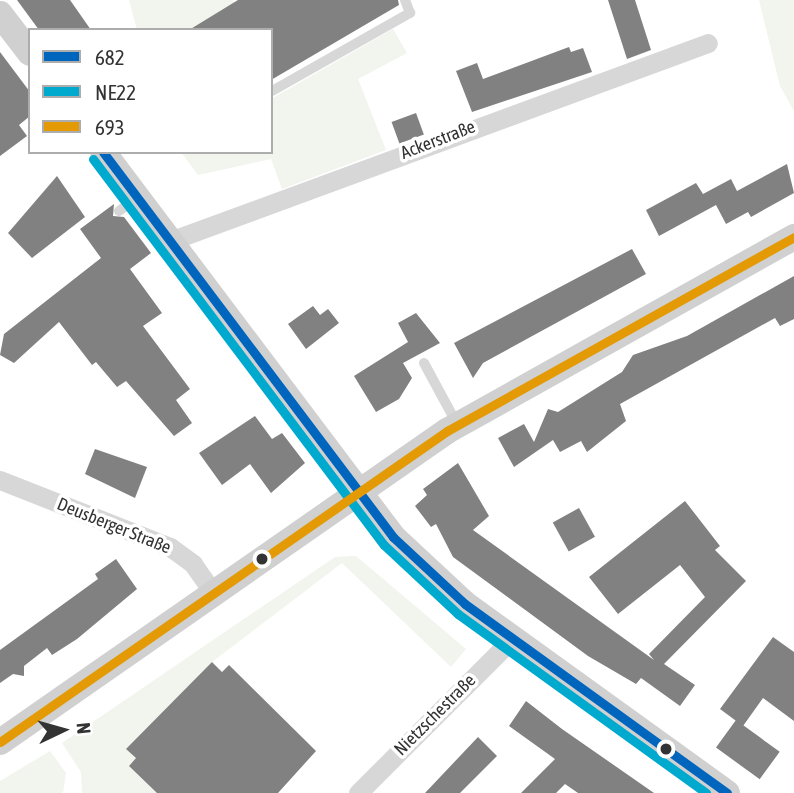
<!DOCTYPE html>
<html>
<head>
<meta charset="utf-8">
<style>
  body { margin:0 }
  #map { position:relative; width:794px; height:793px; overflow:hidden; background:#fff; font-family:"Asap Condensed",sans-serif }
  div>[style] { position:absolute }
  .green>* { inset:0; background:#f1f5ed }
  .building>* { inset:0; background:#818181; transform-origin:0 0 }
  .service>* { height:10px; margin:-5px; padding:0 5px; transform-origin:5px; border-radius:5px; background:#d7d7d7 }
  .minor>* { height:19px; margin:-9.5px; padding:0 9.5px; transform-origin:9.5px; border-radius:9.5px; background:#d7d7d7 }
  .secondary>* { height:26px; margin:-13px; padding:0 13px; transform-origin:13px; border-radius:13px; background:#d0d0d0 }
  .bus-1>* { height:9px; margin:-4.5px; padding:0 4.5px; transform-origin:4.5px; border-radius:4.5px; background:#0065bd }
  .bus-2>* { height:9px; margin:-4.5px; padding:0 4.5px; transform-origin:4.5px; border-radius:4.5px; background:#00a9ce }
  .bus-3>* { height:9px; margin:-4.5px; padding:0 4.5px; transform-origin:4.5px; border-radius:4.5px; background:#e39a05 }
  .dots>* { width:19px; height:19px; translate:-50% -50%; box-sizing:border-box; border:4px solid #fff; border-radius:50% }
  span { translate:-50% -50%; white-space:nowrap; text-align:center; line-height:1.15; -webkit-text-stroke:7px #fff; paint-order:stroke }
  .street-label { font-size:18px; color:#333 }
  .legend { position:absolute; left:28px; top:28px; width:245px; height:126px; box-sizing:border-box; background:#fff; border:2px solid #adadad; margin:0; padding:9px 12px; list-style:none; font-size:21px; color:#333 }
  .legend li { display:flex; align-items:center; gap:14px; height:35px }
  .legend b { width:35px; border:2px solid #adadad }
  .north { position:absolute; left:28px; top:695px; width:70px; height:70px; -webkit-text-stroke:5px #fff; paint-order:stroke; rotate:85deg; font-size:19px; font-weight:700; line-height:28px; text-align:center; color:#333 }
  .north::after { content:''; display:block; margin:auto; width:24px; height:32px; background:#333; clip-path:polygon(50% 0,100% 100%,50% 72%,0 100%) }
</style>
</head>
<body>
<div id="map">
  <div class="green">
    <i style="clip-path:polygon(129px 0,233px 0,235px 3px,189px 30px,137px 30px)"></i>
    <i style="clip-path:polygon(759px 0,794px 0,794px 111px,780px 86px)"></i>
    <i style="clip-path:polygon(393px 29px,407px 53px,358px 79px,386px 150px,282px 189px,271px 159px,198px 175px,181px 152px,271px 152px,271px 99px)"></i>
    <i style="clip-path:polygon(356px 556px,466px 649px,451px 667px,342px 563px,212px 662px,127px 749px,136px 758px,129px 766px,157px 793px,82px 793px,81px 772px,62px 743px,335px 557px)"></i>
    <i style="clip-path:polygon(50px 751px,66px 773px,63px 793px,0 793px,0 781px)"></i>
  </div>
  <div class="building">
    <i style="clip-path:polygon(17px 0,70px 0,91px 30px,39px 30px)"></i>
    <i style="clip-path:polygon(238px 0,398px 0,399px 5px,271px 80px,271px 30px,189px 30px)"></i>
    <i style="clip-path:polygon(608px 0,635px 0,651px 50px,627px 59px)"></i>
    <i style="clip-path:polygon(569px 47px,571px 52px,583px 48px,592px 72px,472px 112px,456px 71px,477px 63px,483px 79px)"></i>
    <i style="clip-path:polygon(0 52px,30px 92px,30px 116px,19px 125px,27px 136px,0 156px)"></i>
    <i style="left:416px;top:113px;width:23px;height:26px;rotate:70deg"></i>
    <i style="clip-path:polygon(787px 164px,794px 193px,751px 217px,748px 212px,726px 224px,716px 205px,659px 236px,646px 210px,696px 183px,703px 194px,731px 179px,737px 191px)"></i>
    <i style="clip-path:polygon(57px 176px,85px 217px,32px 258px,8px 233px)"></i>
    <i style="clip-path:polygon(114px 204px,113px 216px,124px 217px,151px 253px,130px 269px,162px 313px,143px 326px,190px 389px,176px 400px,192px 423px,174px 436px,126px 381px,117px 387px,96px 362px,92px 365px,59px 322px,14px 363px,0 355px,4px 334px,101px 258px,80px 229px)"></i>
    <i style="clip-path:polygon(632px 249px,646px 274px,483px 363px,473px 378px,454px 343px)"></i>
    <i style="clip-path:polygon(794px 276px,794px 319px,780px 326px,775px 318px,620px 404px,626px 421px,587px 452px,581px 441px,560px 452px,553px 440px,514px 467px,498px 438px,524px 424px,534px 442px,548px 409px,558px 412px,622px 372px,633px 355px,687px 336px)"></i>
    <i style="clip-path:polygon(313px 306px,320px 315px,328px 309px,339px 323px,306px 349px,288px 324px)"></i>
    <i style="clip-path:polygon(416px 313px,440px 343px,403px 363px,412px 378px,399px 399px,376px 412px,354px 376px,408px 342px,398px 323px)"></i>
    <i style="clip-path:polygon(255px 416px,272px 439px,282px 433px,305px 463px,271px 493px,250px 464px,222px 485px,199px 453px)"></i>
    <i style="clip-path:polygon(95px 449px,147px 467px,135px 498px,85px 474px)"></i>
    <i style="clip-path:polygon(458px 463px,489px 516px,473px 530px,654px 660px,649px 654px,705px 597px,680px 565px,618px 614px,589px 577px,685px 501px,720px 546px,715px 550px,746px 581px,664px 664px,695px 685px,680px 706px,641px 678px,636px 684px,588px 656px,453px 557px,436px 524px,431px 527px,415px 506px,427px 495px,423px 489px)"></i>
    <i style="left:579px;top:508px;width:33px;height:30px;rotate:61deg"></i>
    <i style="clip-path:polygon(116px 559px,137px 589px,77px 639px,52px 655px,47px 648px,24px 666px,24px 676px,13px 674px,0 683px,0 650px,98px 579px,95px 574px)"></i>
    <i style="clip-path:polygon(773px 637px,794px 652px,794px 721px,763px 698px,743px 726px,720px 709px)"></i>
    <i style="clip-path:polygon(212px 662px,222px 672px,229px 665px,316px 751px,278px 793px,157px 793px,129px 766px,136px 758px,126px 749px)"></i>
    <i style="clip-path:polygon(526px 701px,562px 729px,654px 793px,578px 793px,565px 784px,556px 793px,521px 793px,555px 759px,509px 726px)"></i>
    <i style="left:736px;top:720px;width:54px;height:34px;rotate:36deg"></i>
    <i style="clip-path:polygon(478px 737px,497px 756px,460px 793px,425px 793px)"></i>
  </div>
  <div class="service">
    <i style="left:272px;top:91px;width:159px;rotate:-29.5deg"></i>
    <i style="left:410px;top:13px;width:14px;rotate:-111deg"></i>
    <i style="left:119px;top:211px;width:22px;rotate:-36deg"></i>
    <i style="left:424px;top:363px;width:69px;rotate:61.6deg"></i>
  </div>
  <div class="minor">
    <i style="left:170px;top:241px;width:573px;rotate:-20.21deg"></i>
    <i style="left:0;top:480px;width:183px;rotate:21.5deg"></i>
    <i style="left:170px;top:547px;width:29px;rotate:36deg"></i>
    <i style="left:193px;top:564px;width:35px;rotate:55deg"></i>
    <i style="left:358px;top:793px;width:219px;rotate:-45deg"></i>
  </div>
  <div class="secondary">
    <i style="left:0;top:14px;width:49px;rotate:52.4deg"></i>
    <i style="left:103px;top:152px;width:482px;rotate:53deg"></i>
    <i style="left:393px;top:537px;width:98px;rotate:42.9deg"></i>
    <i style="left:465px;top:604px;width:323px;rotate:35.8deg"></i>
    <i style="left:0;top:742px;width:545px;rotate:-34.83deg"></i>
    <i style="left:447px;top:431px;width:398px;rotate:-29.2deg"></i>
  </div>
  <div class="bus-1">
    <i style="left:103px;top:152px;width:482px;rotate:53deg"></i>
    <i style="left:393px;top:537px;width:98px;rotate:42.9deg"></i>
    <i style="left:465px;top:604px;width:323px;rotate:35.8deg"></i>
  </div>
  <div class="bus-2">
    <i style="left:93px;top:159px;width:483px;rotate:53deg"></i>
    <i style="left:384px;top:545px;width:101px;rotate:43deg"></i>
    <i style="left:458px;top:614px;width:306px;rotate:35.8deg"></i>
  </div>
  <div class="bus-3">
    <i style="left:0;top:742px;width:545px;rotate:-34.83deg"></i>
    <i style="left:447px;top:431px;width:398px;rotate:-29.2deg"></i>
  </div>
  <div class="dots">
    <i style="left:262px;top:559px;background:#333"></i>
    <i style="left:666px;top:749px;background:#333"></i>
  </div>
  <div class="street-label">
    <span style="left:438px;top:140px;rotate:-21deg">Ackerstraße</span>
    <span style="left:114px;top:526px;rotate:22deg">Deusberger Straße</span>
    <span style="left:435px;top:715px;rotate:-45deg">Nietzschestraße</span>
  </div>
  <ul class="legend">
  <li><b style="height:9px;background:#0065bd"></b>682</li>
  <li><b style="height:9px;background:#00a9ce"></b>NE22</li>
  <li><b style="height:9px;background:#e39a05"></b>693</li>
  </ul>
  <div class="north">N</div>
</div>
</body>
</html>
